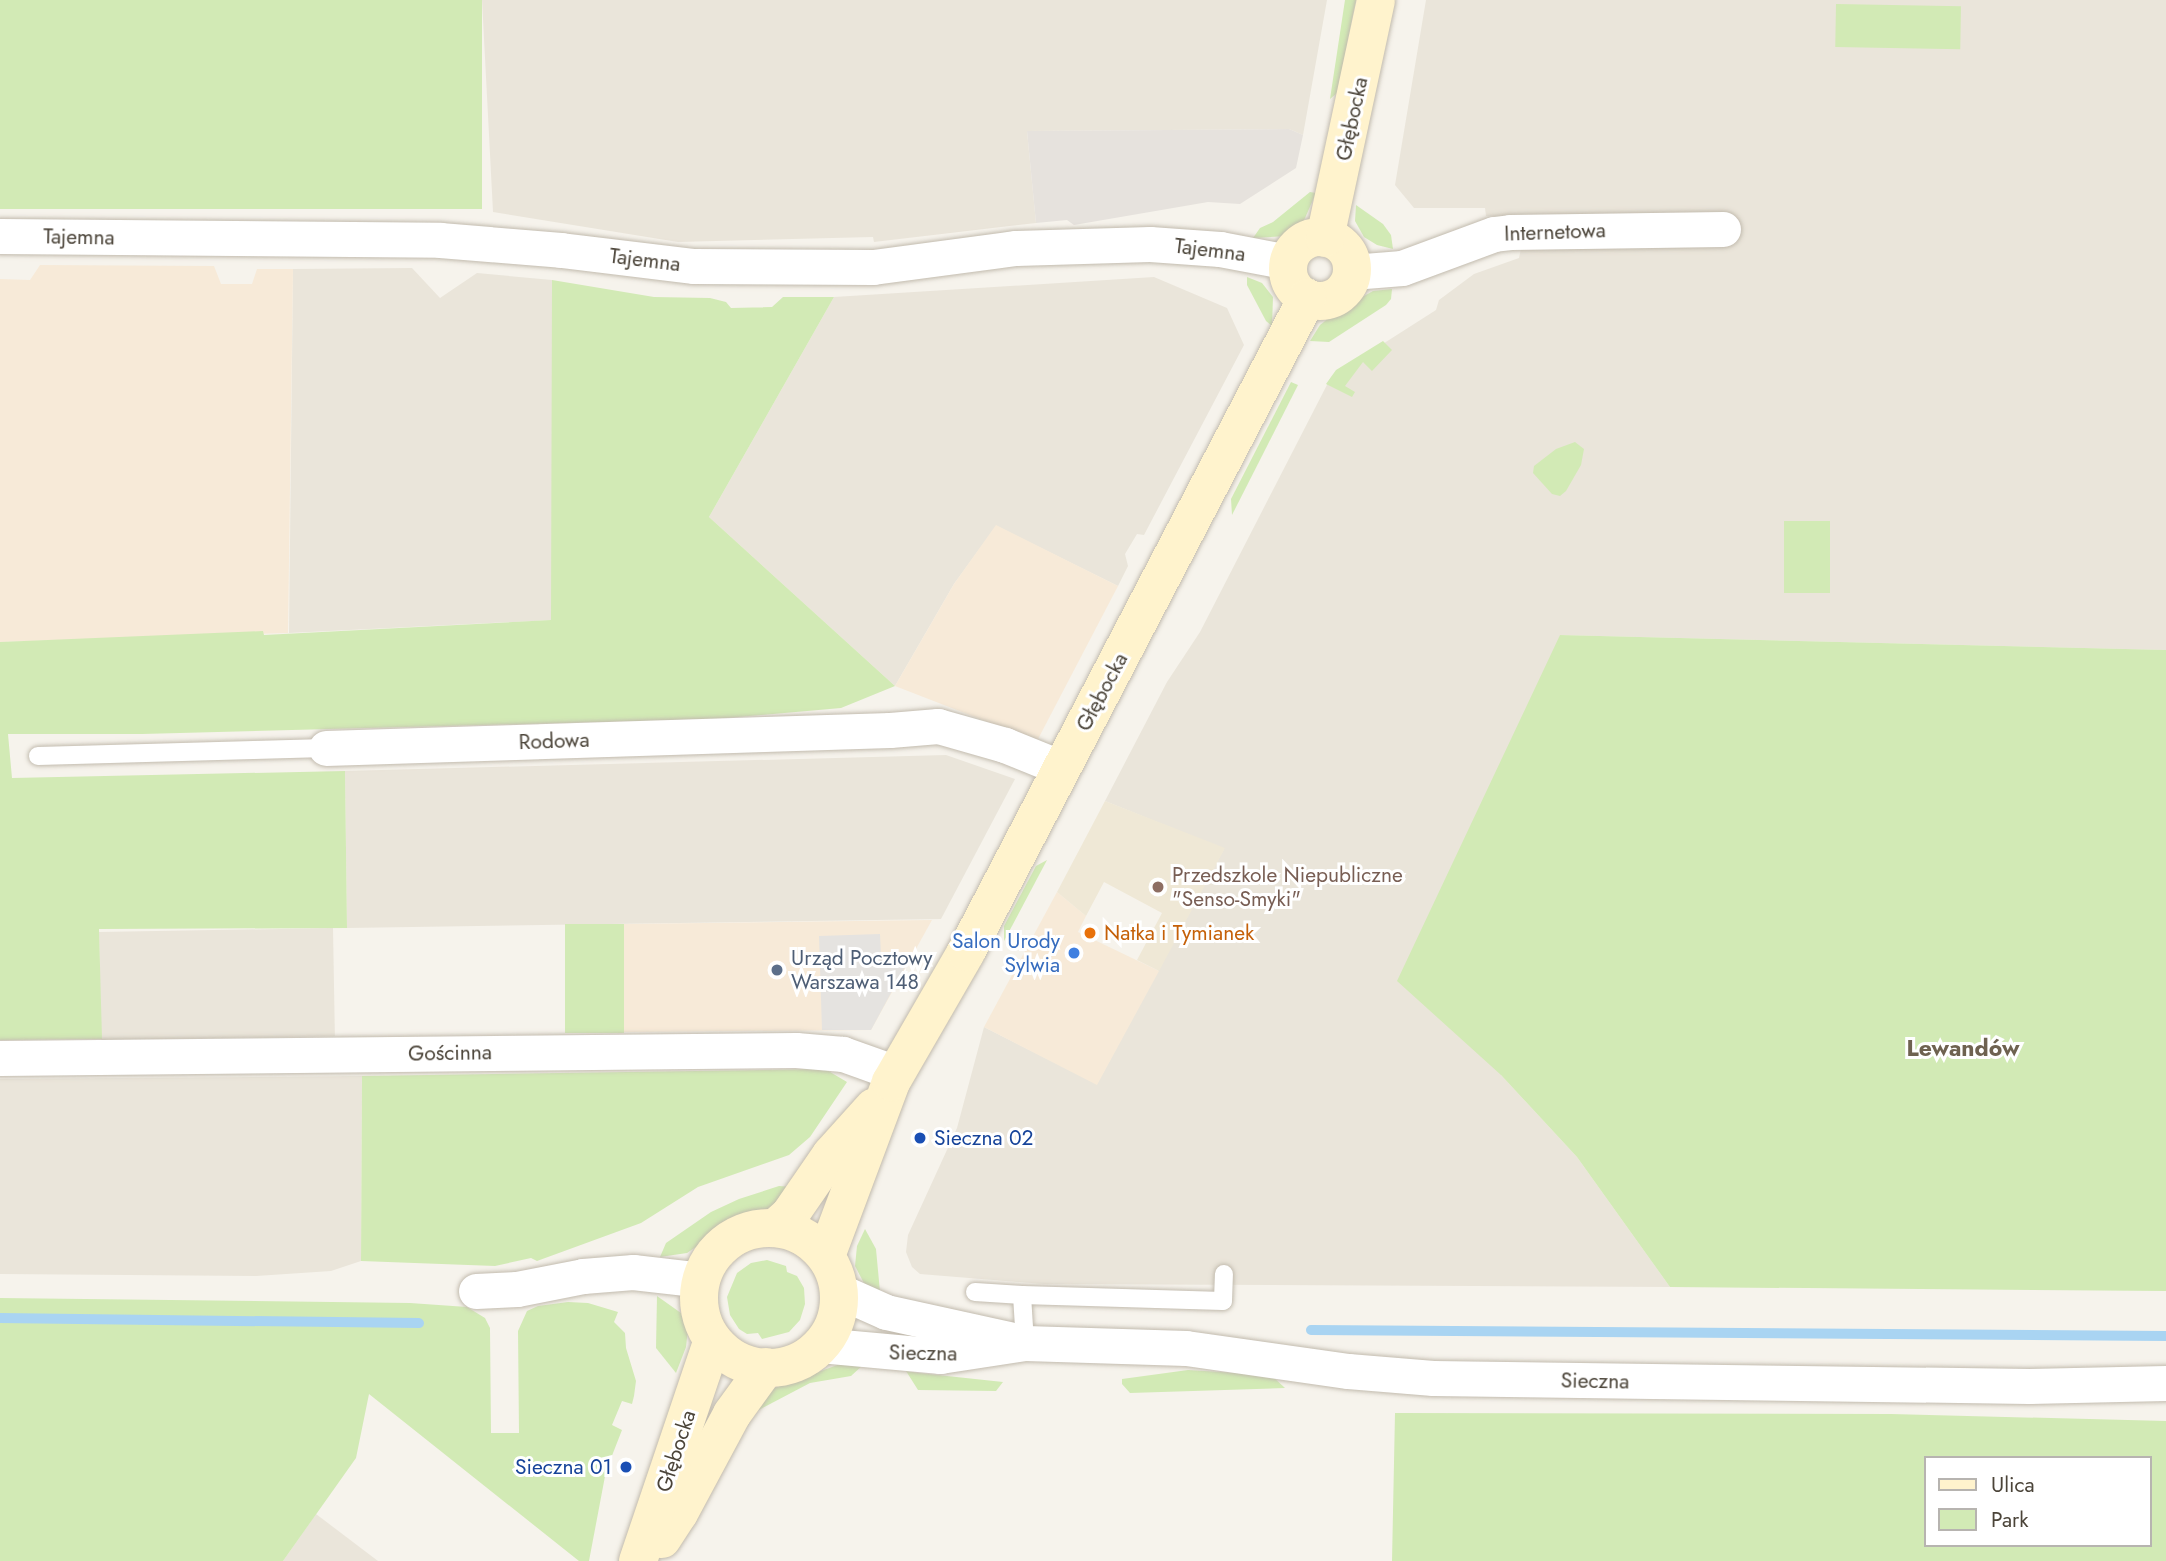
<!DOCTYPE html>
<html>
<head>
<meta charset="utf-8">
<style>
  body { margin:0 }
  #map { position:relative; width:2166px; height:1561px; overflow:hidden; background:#f6f3ec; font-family:Jost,sans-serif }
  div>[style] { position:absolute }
  .residential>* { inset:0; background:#eae5da; transform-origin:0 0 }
  .commercial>* { inset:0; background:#f7ead8 }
  .industrial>* { inset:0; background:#e6e2dd }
  .education>* { inset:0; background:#efe8d6 }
  .green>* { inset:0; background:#d2eab5; transform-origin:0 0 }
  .parking>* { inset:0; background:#e5e3e0 }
  .stream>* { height:10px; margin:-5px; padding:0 5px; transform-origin:5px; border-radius:5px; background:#a9d4f2 }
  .roads { filter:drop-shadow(0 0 2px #c2bbae) drop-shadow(0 0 2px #c2bbae) }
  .lane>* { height:18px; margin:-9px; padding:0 9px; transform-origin:9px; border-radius:9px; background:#fff }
  .street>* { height:35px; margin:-17.5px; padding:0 17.5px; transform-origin:17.5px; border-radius:17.5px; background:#fff }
  .secondary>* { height:38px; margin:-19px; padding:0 19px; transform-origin:19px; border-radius:19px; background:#fff3cd }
  .secondary>.ring { margin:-19px; padding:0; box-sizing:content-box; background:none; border:38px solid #fff3cd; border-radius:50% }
  .dots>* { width:19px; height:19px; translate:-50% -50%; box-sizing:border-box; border:4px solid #fff; border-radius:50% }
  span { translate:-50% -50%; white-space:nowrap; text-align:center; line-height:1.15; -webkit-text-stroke:6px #fff; paint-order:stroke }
  .street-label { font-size:21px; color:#4b4439 }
  .education-label { font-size:21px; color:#785e54 }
  .left { translate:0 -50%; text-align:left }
  .food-label { font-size:21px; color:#c56008 }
  .shop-label { font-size:21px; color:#366cbe }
  .right { translate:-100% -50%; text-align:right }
  .service-label { font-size:21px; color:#4e5e75 }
  .transit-label { font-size:21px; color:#164399 }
  .neighbourhood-label { font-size:23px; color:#6e6250; font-weight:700 }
  .legend { position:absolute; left:1924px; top:1456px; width:228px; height:91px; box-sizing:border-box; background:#fff; border:2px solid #b7b4b0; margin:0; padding:9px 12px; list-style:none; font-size:21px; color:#4b4439 }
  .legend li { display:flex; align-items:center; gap:14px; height:35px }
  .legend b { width:35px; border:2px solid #b7b4b0 }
</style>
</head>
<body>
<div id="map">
  <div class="residential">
    <i style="clip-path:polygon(482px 0,1327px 0,1303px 135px,1289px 129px,1027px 131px,1036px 223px,874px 242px,873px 237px,678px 242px,493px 212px)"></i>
    <i style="clip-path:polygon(1426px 0,2166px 0,2166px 650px,1560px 635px,1501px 1075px,1577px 1157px,1670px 1287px,1044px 1284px,920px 1274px,912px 1267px,906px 1252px,908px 1235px,957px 1128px,984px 1027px,1097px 1084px,1224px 849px,1105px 801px,1167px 682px,1200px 632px,1331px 377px,1436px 310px,1439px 300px,1474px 274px,1519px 258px,1528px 217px,1486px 216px,1485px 208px,1414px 208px,1395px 185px)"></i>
    <i style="clip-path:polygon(412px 268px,440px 298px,477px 273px,552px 280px,552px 620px,289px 633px,293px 269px)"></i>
    <i style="clip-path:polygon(1154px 277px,1227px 308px,1244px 345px,1144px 535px,1137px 534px,1125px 554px,1128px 566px,1118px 586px,996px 526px,954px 584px,895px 686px,709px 517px,834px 297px)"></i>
    <i style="clip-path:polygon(946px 755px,1015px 779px,941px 919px,347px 928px,345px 771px)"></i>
    <i style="left:333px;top:928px;width:108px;height:234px;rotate:89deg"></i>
    <i style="clip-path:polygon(362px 1076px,361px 1261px,331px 1271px,256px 1276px,0 1274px,0 1079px)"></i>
    <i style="clip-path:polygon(316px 1514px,378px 1561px,283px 1561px)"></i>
  </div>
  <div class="commercial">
    <i style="clip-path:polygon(40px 265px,214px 266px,221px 284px,252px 284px,257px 269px,293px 269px,288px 633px,0 642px,0 279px,30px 280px)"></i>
    <i style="clip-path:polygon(996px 525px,1118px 586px,1037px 741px,895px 686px,954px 584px)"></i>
    <i style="clip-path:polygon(1057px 892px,1086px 916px,1078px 932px,1159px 971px,1097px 1085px,984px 1027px)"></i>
    <i style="clip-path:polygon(932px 920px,871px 1030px,624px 1032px,624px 924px)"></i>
  </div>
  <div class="industrial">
    <i style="clip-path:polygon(1289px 129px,1303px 135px,1296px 168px,1240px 204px,1208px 202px,1074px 225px,1067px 220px,1036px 223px,1027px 131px)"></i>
  </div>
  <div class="education">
    <i style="clip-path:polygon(1105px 801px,1225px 848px,1159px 971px,1137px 960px,1162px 913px,1104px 882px,1086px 916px,1057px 892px)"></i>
  </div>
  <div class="green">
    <i style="left:0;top:0;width:482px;height:209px"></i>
    <i style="clip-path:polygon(1345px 0,1356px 0,1337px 93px,1330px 99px)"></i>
    <i style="left:1836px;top:4px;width:125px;height:43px;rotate:1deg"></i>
    <i style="clip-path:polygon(1310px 192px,1316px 193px,1302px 225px,1287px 236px,1253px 238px,1260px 228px,1273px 222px)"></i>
    <i style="clip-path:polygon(1356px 205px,1383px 224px,1391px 235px,1393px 249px,1377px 245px,1364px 237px,1355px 221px)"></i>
    <i style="clip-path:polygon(1247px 277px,1262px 283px,1273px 297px,1272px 326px,1266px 321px,1247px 285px)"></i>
    <i style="clip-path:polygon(552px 280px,654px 297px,710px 298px,726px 302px,731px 308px,772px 307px,783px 297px,834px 297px,709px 517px,895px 686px,841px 708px,715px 719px,142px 734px,8px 734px,12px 778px,345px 771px,347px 928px,99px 929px,102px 1039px,0 1040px,0 642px,263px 631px,264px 635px,551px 620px)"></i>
    <i style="clip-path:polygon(1392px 289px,1391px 299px,1386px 305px,1329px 342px,1310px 341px,1320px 325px,1339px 310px,1373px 291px)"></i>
    <i style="clip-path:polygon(1383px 341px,1392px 350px,1372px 371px,1363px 362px,1345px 386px,1355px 392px,1352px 397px,1326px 384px,1336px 370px)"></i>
    <i style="clip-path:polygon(1291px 382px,1298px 385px,1232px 515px,1231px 499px)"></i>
    <i style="clip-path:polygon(1575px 442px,1584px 449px,1581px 465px,1566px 491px,1560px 496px,1552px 494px,1533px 473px,1534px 466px,1556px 449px)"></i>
    <i style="left:1784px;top:521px;width:46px;height:72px"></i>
    <i style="clip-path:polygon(1560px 635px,2166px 650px,2166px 1291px,1670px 1287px,1577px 1157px,1501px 1075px,1397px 981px)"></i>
    <i style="clip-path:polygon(1047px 860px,1004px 941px,1004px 926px,1036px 866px)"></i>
    <i style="left:565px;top:924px;width:59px;height:109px"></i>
    <i style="clip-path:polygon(825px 1069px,847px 1082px,810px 1137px,789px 1155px,698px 1187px,641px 1223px,537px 1261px,531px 1258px,495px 1266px,361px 1261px,362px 1076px)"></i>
    <i style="clip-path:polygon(779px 1186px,793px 1187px,767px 1212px,724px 1228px,687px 1253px,660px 1257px,666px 1243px,711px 1212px,739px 1199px)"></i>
    <i style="clip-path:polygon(865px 1229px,876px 1249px,880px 1292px,866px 1287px,855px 1266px,857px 1246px)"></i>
    <i style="clip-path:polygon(767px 1260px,786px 1266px,787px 1272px,797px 1276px,804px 1288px,805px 1304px,800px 1320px,789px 1332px,762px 1339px,758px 1333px,747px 1334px,739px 1329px,730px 1315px,727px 1297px,737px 1273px,751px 1263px)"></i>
    <i style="clip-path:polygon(657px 1296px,681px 1313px,688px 1329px,686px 1347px,676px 1373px,656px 1348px)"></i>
    <i style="clip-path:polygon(0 1298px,410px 1303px,467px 1307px,485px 1318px,490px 1328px,491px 1433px,519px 1433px,518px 1331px,527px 1311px,538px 1306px,568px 1302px,588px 1303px,618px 1312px,614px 1322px,625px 1333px,626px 1348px,636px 1381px,634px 1396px,632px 1404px,622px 1401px,612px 1425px,622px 1430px,606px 1471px,589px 1561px,579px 1561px,369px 1394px,356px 1458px,283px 1561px,0 1561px)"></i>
    <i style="clip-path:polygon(840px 1364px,863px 1365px,851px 1376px,810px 1383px,755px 1412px,772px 1389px)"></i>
    <i style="clip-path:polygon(1188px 1370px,1271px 1375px,1285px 1388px,1130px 1393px,1122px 1384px,1122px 1379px)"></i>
    <i style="clip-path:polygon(906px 1371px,919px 1373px,1003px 1382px,996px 1391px,918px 1390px)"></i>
    <i style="clip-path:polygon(evenodd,1395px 1413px,1891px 1414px,2166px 1421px,2166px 1561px,1392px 1561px,1395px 1413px,1926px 1458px,2150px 1458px,2150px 1545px,1926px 1545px,1926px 1458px)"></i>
  </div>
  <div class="parking">
    <i style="clip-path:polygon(880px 934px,881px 956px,912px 954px,871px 1030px,822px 1030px,819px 936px)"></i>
  </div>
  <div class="stream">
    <i style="left:0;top:1318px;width:419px;rotate:0.7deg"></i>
    <i style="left:1311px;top:1330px;width:855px;rotate:0.4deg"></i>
  </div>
  <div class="roads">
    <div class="lane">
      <i style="left:38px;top:756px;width:288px;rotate:-1.6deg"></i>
      <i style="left:975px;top:1292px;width:47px;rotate:3.7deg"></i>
      <i style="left:1025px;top:1343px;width:48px;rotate:-93.6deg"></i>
      <i style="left:1022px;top:1295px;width:201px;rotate:1.7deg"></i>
      <i style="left:1223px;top:1301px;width:27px;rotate:-88deg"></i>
    </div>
    <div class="street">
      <i style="left:0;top:236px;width:440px;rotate:0.5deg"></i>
      <i style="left:440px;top:240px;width:121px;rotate:4.7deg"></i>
      <i style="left:561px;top:250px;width:134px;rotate:6.9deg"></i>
      <i style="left:694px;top:266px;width:179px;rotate:0.3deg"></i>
      <i style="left:873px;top:267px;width:144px;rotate:-7.6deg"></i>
      <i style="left:1016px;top:248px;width:134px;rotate:-1.7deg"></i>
      <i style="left:1150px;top:244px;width:70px;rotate:4.1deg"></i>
      <i style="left:1220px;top:249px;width:69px;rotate:10.8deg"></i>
      <i style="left:1352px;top:272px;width:50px;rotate:-4.6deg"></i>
      <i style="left:1402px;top:268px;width:98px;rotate:-20.3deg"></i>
      <i style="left:1494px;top:234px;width:16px;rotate:-7deg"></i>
      <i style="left:1510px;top:232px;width:213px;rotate:-0.8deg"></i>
      <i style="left:326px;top:748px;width:564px;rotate:-1.83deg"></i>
      <i style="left:890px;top:730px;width:48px;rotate:-4.8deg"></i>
      <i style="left:938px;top:726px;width:70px;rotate:15.8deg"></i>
      <i style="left:1005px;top:745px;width:61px;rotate:22deg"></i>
      <i style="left:0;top:1058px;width:796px;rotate:-0.58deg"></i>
      <i style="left:796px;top:1050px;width:47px;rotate:4.9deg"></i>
      <i style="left:843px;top:1054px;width:56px;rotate:19.7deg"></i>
      <i style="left:476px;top:1291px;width:41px;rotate:-2.8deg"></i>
      <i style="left:517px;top:1289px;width:67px;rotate:-11.1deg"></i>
      <i style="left:583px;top:1276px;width:50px;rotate:-4.6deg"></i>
      <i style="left:633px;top:1272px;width:69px;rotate:6.6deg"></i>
      <i style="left:839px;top:1291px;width:51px;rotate:24.1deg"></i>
      <i style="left:886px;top:1312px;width:126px;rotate:12.4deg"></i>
      <i style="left:820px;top:1345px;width:121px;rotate:5.2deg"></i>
      <i style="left:940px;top:1356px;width:86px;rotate:-8.7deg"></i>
      <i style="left:1025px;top:1343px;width:161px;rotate:1.8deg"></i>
      <i style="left:1186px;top:1348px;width:164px;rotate:8.1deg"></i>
      <i style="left:1348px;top:1371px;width:85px;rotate:4.7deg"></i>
      <i style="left:1433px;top:1378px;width:596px;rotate:0.77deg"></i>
      <i style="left:2029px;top:1386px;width:137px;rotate:-1.3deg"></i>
    </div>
    <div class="secondary">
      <i class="ring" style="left:1288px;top:237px;width:26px;height:26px"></i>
      <i style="left:1325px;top:238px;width:243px;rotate:-77.9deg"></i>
      <i style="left:775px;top:1228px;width:18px;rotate:-41deg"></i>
      <i style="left:789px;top:1216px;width:74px;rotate:-55.5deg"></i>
      <i style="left:831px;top:1155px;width:64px;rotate:-48.1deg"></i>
      <i class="ring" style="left:699px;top:1228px;width:102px;height:102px"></i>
      <i style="left:826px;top:1256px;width:186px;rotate:-69.5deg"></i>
      <i style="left:891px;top:1082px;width:150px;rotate:-60deg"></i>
      <i style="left:966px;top:952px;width:738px;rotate:-62.46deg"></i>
      <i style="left:662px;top:1539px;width:31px;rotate:-57deg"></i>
      <i style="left:679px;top:1513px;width:112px;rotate:-61.8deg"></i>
      <i style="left:732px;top:1414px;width:58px;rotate:-54.1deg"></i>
      <i style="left:638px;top:1561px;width:233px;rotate:-71.3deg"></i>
    </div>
  </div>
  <div class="dots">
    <i style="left:1158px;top:887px;background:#8d6e63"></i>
    <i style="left:1090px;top:933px;background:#e8710a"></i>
    <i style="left:1074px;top:953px;background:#3f7fe0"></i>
    <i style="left:777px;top:970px;background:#5c6f8a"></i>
    <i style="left:920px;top:1138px;background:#1a4fb4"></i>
    <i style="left:626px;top:1467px;background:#1a4fb4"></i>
  </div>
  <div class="street-label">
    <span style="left:1352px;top:119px;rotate:-78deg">Głębocka</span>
    <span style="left:1555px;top:232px;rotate:-2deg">Internetowa</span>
    <span style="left:79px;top:237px;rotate:1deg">Tajemna</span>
    <span style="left:1210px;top:250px;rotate:7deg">Tajemna</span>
    <span style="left:645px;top:260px;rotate:7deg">Tajemna</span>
    <span style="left:1102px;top:692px;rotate:-62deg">Głębocka</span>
    <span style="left:554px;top:741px;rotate:-2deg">Rodowa</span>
    <span style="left:450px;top:1053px;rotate:-1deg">Gościnna</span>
    <span style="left:923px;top:1353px;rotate:1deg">Sieczna</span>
    <span style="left:1595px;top:1381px;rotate:1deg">Sieczna</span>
    <span style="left:676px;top:1451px;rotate:-72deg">Głębocka</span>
  </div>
  <div class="education-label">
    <span class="left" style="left:1172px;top:887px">Przedszkole Niepubliczne<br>"Senso-Smyki"</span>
  </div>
  <div class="food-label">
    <span class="left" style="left:1104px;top:933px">Natka i Tymianek</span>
  </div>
  <div class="shop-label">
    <span class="right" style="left:1060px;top:953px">Salon Urody<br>Sylwia</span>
  </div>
  <div class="service-label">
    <span class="left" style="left:791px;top:970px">Urząd Pocztowy<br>Warszawa 148</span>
  </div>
  <div class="transit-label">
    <span class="left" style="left:934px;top:1138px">Sieczna 02</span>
    <span class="right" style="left:612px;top:1467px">Sieczna 01</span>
  </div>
  <div class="neighbourhood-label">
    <span style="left:1963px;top:1048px">Lewandów</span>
  </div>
  <ul class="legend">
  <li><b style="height:9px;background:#fff3cd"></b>Ulica</li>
  <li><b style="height:19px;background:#d2eab5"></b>Park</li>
  </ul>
</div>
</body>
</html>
